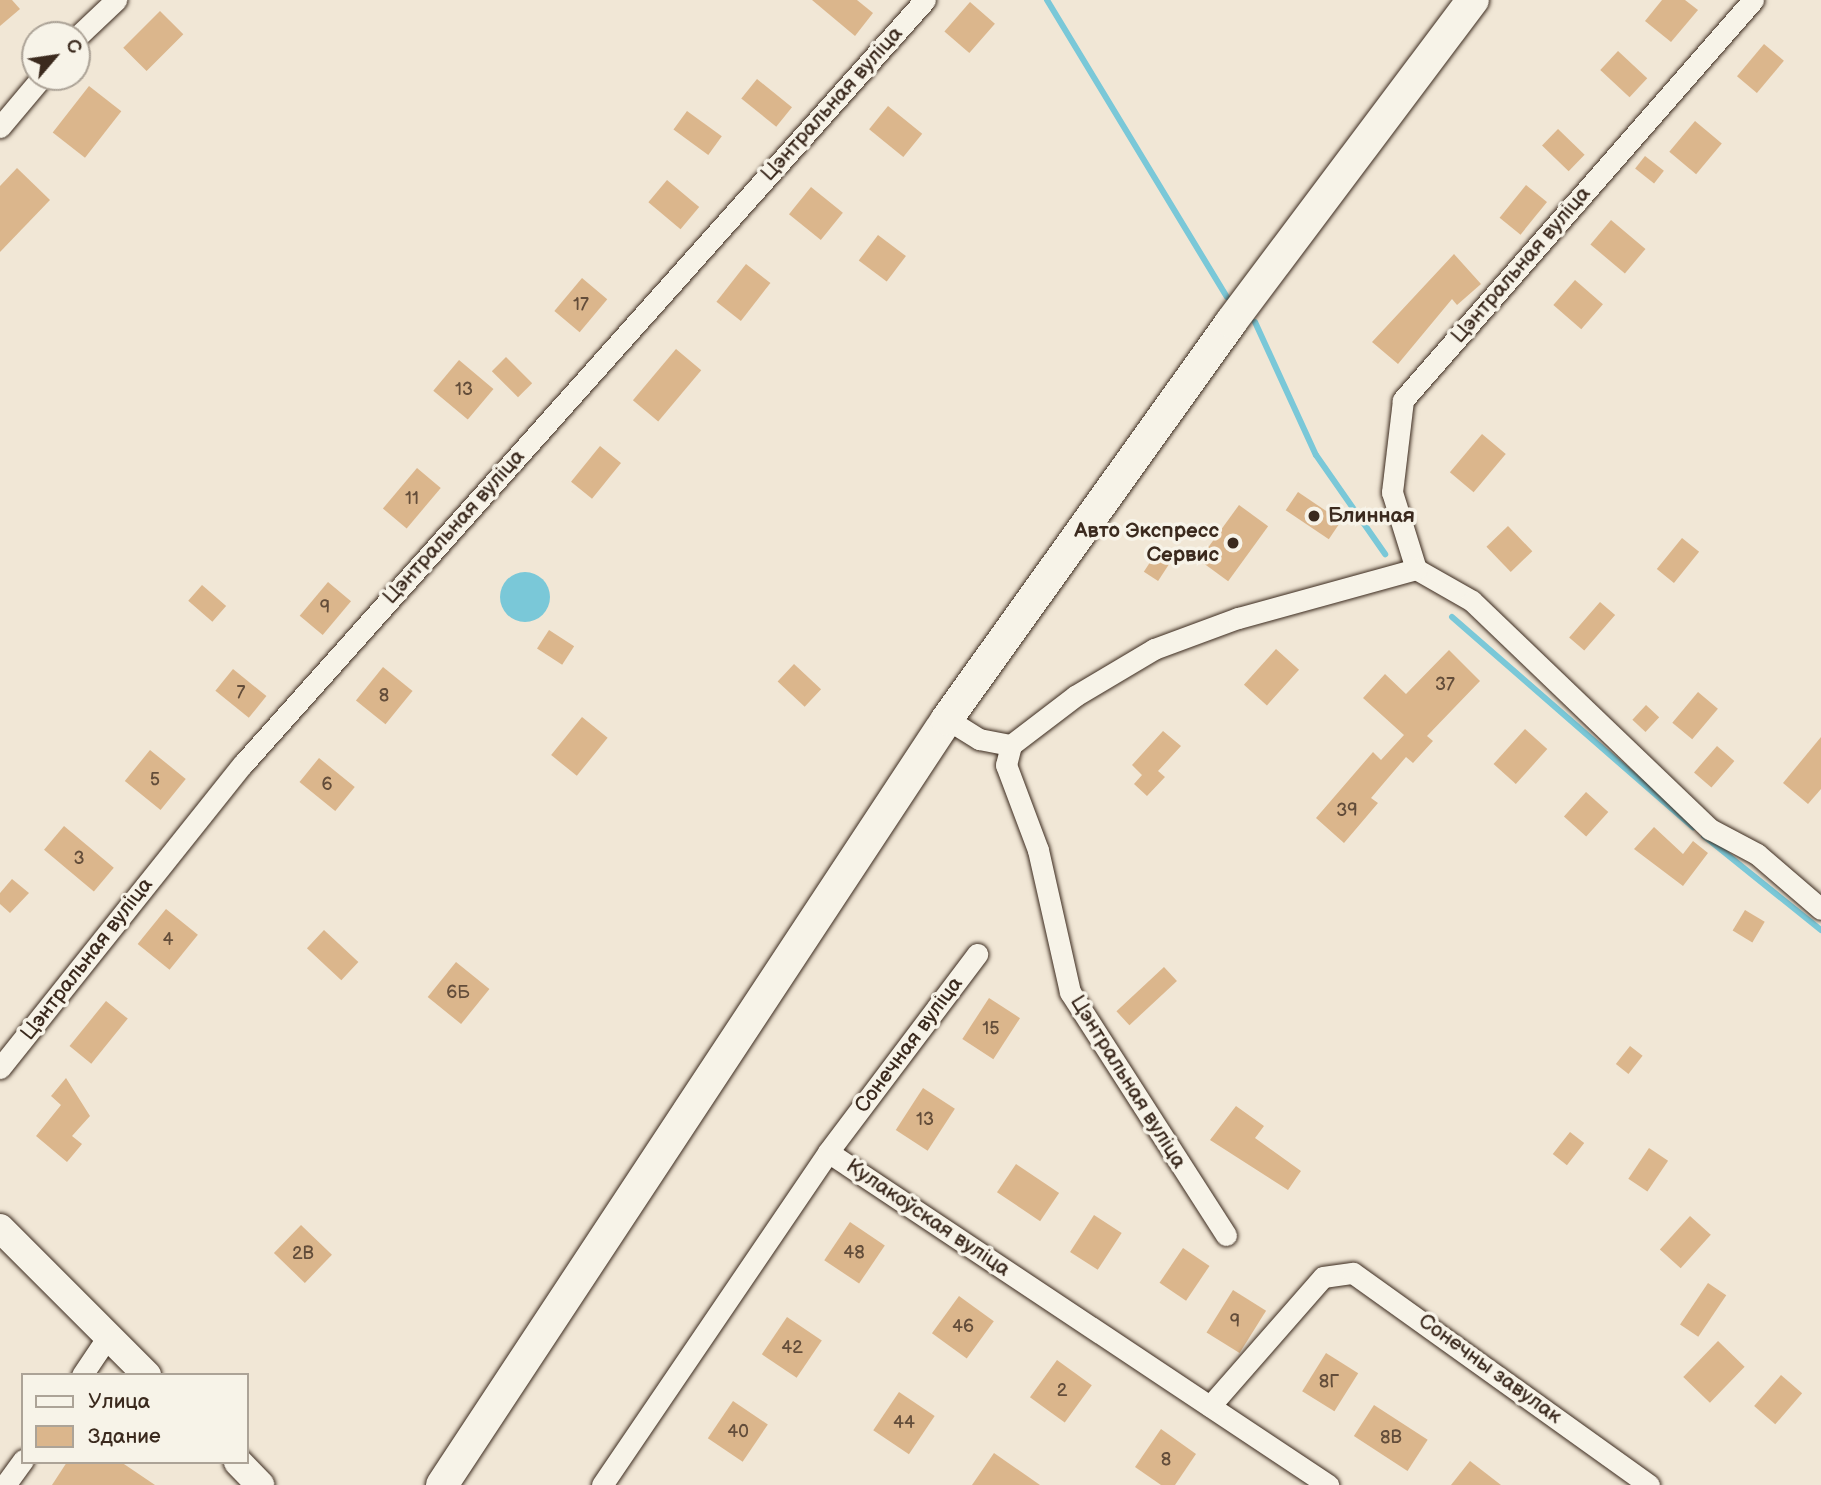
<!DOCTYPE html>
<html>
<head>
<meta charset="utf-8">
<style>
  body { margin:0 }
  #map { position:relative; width:1821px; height:1485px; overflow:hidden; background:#f1e7d6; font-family:"Balsamiq Sans",sans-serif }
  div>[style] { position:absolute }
  .water>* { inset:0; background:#7ac8d8 }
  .round { border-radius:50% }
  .stream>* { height:6px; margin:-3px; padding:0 3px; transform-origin:3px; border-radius:3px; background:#7ac8d8 }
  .building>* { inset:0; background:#dbb68c; transform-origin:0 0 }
  .roads { filter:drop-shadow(0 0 2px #3b2a1e) drop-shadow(0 0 2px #3b2a1e) }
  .minor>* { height:21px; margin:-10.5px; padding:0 10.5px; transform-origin:10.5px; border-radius:10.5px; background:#f7f3e8 }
  .tertiary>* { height:28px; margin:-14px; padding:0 14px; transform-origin:14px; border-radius:14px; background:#f7f3e8 }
  .secondary>* { height:32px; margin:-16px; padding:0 16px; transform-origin:16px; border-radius:16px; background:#f7f3e8 }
  .dots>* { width:19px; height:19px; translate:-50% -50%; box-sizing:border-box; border:4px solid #f7f3e8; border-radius:50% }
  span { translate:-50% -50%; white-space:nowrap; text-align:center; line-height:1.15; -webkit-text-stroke:7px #f7f3e8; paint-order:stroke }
  .number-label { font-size:18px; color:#634d3a }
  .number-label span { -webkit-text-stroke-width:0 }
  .street-label { font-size:21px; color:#3b2a1e }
  .poi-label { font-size:21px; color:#3b2a1e; font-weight:700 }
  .left { translate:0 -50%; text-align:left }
  .right { translate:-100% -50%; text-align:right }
  .legend { position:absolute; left:21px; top:1373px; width:228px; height:91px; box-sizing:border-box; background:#f7f3e8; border:2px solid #aca397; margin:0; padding:9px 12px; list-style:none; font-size:21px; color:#3b2a1e }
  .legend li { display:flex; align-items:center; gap:14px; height:35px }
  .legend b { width:35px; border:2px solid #aca397 }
  .north { position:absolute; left:21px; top:21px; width:70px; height:70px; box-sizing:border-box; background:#f7f3e8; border:2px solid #aca397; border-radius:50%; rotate:61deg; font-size:19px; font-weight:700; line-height:28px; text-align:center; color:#3b2a1e }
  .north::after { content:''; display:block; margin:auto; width:24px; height:32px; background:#3b2a1e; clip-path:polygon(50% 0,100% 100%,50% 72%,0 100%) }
</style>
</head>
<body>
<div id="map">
  <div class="water">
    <i class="round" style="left:500px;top:572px;width:50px;height:50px"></i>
  </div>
  <div class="stream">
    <i style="left:1047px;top:0;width:347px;rotate:58.8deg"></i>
    <i style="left:1255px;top:322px;width:146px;rotate:65.4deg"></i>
    <i style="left:1316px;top:455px;width:121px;rotate:55.1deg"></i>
    <i style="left:1452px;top:617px;width:320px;rotate:41.1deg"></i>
    <i style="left:1704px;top:836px;width:150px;rotate:38.8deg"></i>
  </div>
  <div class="building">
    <i style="clip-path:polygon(0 0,12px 0,20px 9px,0 26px)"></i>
    <i style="clip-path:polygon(812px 0,857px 0,873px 13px,855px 36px)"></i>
    <i style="clip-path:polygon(1662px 0,1685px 0,1698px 10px,1671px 42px,1645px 21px)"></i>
    <i style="left:970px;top:2px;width:33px;height:39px;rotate:41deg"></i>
    <i style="left:160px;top:11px;width:33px;height:52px;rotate:45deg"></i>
    <i style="left:1764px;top:44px;width:26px;height:42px;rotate:40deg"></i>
    <i style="left:1618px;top:51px;width:40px;height:26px;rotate:43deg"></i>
    <i style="left:757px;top:79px;width:45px;height:25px;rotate:39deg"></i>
    <i style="left:89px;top:86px;width:41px;height:59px;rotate:38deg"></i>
    <i style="left:888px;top:106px;width:44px;height:30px;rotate:39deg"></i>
    <i style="left:687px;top:111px;width:43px;height:23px;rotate:36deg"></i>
    <i style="left:1695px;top:121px;width:35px;height:40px;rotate:40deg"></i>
    <i style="left:1558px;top:129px;width:37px;height:23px;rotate:44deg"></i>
    <i style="left:1645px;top:156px;width:24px;height:16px;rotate:38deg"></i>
    <i style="clip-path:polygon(17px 168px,50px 200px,0 252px,0 186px)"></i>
    <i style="left:667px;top:180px;width:42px;height:29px;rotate:40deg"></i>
    <i style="left:1526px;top:185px;width:27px;height:42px;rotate:39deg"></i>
    <i style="left:811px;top:187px;width:41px;height:35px;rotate:39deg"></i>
    <i style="left:1611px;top:220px;width:45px;height:32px;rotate:40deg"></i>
    <i style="left:878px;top:235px;width:35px;height:32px;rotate:37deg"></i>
    <i style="clip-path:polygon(1454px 254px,1481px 284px,1457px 305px,1452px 299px,1398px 364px,1372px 342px)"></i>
    <i style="left:746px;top:264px;width:31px;height:48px;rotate:38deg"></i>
    <i style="left:582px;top:278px;width:33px;height:43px;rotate:40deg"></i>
    <i style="left:1575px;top:280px;width:37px;height:33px;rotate:41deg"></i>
    <i style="left:676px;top:349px;width:33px;height:67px;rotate:40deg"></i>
    <i style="left:506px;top:357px;width:37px;height:20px;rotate:45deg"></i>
    <i style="left:459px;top:360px;width:45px;height:40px;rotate:40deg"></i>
    <i style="left:1482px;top:434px;width:31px;height:50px;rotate:40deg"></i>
    <i style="left:600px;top:446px;width:27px;height:46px;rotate:39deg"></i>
    <i style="left:417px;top:468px;width:31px;height:53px;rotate:40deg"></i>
    <i style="left:1298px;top:492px;width:52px;height:22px;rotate:34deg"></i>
    <i style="left:1239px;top:505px;width:36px;height:68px;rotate:36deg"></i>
    <i style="left:1508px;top:526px;width:35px;height:30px;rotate:46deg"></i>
    <i style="left:1682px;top:538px;width:22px;height:40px;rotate:39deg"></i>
    <i style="left:1158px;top:550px;width:17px;height:26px;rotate:33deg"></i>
    <i style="left:328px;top:582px;width:30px;height:44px;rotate:40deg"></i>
    <i style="left:202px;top:585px;width:32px;height:21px;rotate:41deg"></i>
    <i style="left:1600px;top:602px;width:20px;height:47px;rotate:41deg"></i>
    <i style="left:549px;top:630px;width:30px;height:22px;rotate:33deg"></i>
    <i style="left:1276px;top:649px;width:31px;height:48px;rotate:42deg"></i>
    <i style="clip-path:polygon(1449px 650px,1480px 681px,1427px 736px,1433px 741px,1413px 763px,1406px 757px,1371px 798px,1378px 803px,1344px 843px,1316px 818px,1373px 752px,1381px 760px,1404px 735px,1363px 698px,1385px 674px,1406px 694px)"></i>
    <i style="left:794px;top:664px;width:37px;height:24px;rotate:43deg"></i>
    <i style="left:383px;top:667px;width:38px;height:43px;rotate:39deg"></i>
    <i style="left:233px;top:669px;width:43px;height:28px;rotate:39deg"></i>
    <i style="left:1698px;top:692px;width:26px;height:40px;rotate:40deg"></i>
    <i style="left:1646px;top:705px;width:18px;height:20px;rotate:43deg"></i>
    <i style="left:582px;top:717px;width:33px;height:49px;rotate:39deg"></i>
    <i style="left:1525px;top:729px;width:30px;height:47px;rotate:42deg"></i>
    <i style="clip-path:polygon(1163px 731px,1181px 746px,1158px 771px,1165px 777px,1147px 796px,1134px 784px,1142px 775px,1132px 765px)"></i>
    <i style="clip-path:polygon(1821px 737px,1821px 789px,1808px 804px,1783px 783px)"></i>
    <i style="left:1717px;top:746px;width:23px;height:35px;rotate:41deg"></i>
    <i style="left:150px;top:750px;width:46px;height:40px;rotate:39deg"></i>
    <i style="left:319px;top:758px;width:46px;height:31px;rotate:39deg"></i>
    <i style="left:1586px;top:792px;width:30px;height:33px;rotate:42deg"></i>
    <i style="left:64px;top:826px;width:65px;height:31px;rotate:40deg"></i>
    <i style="clip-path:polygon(1654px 827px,1683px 854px,1693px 841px,1708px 853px,1683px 886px,1634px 849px)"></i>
    <i style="clip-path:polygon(12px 879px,29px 893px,10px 913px,0 904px,0 893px)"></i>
    <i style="left:166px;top:909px;width:41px;height:45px;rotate:39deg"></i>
    <i style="left:1745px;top:910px;width:23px;height:24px;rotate:31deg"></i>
    <i style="left:324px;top:930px;width:47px;height:25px;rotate:43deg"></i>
    <i style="left:456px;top:962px;width:43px;height:45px;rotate:39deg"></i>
    <i style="left:1164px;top:967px;width:19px;height:65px;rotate:47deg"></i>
    <i style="left:989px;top:998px;width:37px;height:49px;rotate:33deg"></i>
    <i style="left:106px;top:1001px;width:28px;height:58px;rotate:39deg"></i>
    <i style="left:1630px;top:1046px;width:16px;height:23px;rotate:38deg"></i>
    <i style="clip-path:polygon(66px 1078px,90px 1116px,72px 1136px,82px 1144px,67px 1162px,36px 1136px,61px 1105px,51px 1096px)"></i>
    <i style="left:923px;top:1088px;width:38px;height:50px;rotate:33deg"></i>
    <i style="clip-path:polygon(1236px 1106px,1264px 1126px,1255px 1138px,1301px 1171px,1288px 1190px,1210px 1140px)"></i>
    <i style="left:1570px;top:1132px;width:18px;height:28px;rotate:38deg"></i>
    <i style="left:1649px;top:1148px;width:23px;height:37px;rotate:34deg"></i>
    <i style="left:1016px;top:1164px;width:52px;height:34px;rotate:34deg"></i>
    <i style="left:1094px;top:1215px;width:33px;height:44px;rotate:33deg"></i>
    <i style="left:1690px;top:1216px;width:28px;height:45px;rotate:42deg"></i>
    <i style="left:850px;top:1222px;width:42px;height:46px;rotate:34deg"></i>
    <i style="left:301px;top:1225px;width:43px;height:39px;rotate:44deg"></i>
    <i style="left:1183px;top:1248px;width:32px;height:42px;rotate:34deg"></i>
    <i style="left:1708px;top:1283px;width:22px;height:50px;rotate:34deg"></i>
    <i style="left:1233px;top:1290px;width:39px;height:50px;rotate:32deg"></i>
    <i style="left:959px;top:1296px;width:43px;height:46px;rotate:36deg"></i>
    <i style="left:787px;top:1317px;width:42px;height:45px;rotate:34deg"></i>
    <i style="left:1718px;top:1341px;width:37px;height:50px;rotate:44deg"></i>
    <i style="left:1326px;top:1353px;width:38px;height:45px;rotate:32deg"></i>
    <i style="left:1057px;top:1360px;width:43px;height:46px;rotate:36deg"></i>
    <i style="left:1781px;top:1375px;width:28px;height:41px;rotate:41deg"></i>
    <i style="left:899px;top:1392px;width:43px;height:46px;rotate:34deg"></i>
    <i style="left:733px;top:1401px;width:42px;height:45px;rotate:34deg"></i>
    <i style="left:1374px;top:1405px;width:64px;height:37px;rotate:33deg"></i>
    <i style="clip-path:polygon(1161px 1429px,1196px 1454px,1175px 1485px,1161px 1485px,1135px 1467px)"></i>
    <i style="clip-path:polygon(994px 1453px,1040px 1485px,972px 1485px)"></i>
    <i style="clip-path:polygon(1470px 1461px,1501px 1485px,1451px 1485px)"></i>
    <i style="clip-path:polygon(67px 1462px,121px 1462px,155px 1485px,52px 1485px)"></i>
  </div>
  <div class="roads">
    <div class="minor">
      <i style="left:1753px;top:0;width:532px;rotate:131.19deg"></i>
      <i style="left:1403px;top:400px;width:93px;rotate:96.8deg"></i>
      <i style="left:1392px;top:492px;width:81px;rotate:72.7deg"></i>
      <i style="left:1416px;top:569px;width:64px;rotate:29.7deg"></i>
      <i style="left:1472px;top:601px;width:330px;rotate:43.8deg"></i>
      <i style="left:1710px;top:829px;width:53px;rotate:28deg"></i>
      <i style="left:1757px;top:854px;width:84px;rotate:40.7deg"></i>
      <i style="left:77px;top:37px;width:54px;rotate:-43.5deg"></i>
      <i style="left:0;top:127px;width:65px;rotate:-50deg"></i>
      <i style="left:947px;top:719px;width:38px;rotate:32deg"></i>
      <i style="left:979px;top:739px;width:33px;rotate:11deg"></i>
      <i style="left:0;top:1068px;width:389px;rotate:-51.4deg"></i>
      <i style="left:243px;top:764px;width:1024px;rotate:-48.25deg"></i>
      <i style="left:828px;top:1152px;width:601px;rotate:33.66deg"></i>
      <i style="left:1226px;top:1235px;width:289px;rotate:-122.7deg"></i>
      <i style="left:1070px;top:992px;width:146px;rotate:-102.7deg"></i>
      <i style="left:1038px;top:850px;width:91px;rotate:-110.6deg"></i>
      <i style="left:1006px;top:765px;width:21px;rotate:-76deg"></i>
      <i style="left:1011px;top:745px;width:81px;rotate:-37.4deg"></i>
      <i style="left:1075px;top:696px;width:92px;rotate:-30.7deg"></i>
      <i style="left:1154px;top:649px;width:90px;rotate:-20.3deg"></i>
      <i style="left:1238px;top:618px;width:185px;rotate:-15.4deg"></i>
      <i style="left:82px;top:1375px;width:45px;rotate:-56deg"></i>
      <i style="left:1210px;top:1406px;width:171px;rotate:-48.8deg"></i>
      <i style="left:1323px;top:1277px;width:30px;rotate:-8deg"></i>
      <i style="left:1353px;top:1273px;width:364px;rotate:35.6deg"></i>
      <i style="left:5px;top:1485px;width:31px;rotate:-54deg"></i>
      <i style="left:602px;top:1485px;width:402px;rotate:-55.8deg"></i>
      <i style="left:828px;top:1152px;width:248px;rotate:-53deg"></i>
    </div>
    <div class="tertiary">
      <i style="left:0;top:1228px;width:208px;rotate:45deg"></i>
      <i style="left:238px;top:1462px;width:32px;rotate:46deg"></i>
    </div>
    <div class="secondary">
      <i style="left:442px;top:1485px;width:917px;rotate:-56.6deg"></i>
      <i style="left:947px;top:719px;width:488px;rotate:-54.4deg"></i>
      <i style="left:1231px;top:322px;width:403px;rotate:-53.1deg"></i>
    </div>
  </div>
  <div class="dots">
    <i style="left:1314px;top:516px;background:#3b2a1e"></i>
    <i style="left:1233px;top:543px;background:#3b2a1e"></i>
  </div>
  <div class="number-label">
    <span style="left:581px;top:305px">17</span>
    <span style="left:464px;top:390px">13</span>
    <span style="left:412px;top:499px">11</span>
    <span style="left:325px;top:608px">9</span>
    <span style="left:1445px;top:685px">37</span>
    <span style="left:241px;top:693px">7</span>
    <span style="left:384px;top:696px">8</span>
    <span style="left:155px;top:780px">5</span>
    <span style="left:327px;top:785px">6</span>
    <span style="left:1347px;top:811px">39</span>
    <span style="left:79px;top:859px">3</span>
    <span style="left:168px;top:940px">4</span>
    <span style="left:458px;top:993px">6Б</span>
    <span style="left:991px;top:1029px">15</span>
    <span style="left:925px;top:1120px">13</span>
    <span style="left:854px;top:1253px">48</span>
    <span style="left:303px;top:1254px">2В</span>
    <span style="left:1235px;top:1322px">9</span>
    <span style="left:963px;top:1327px">46</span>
    <span style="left:792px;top:1348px">42</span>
    <span style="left:1329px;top:1382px">8Г</span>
    <span style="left:1062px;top:1391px">2</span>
    <span style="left:904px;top:1423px">44</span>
    <span style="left:738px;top:1432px">40</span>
    <span style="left:1391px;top:1438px">8В</span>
    <span style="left:1166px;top:1460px">8</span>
  </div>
  <div class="street-label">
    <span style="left:832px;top:104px;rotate:-48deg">Цэнтральная вуліца</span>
    <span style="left:1521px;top:265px;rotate:-49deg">Цэнтральная вуліца</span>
    <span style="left:454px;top:527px;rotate:-48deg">Цэнтральная вуліца</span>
    <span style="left:87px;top:959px;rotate:-52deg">Цэнтральная вуліца</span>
    <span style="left:909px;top:1045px;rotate:-53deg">Сонечная вуліца</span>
    <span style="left:1128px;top:1082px;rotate:58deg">Цэнтральная вуліца</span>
    <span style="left:928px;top:1218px;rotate:34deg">Кулакоўская вуліца</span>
    <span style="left:1490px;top:1369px;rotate:36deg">Сонечны завулак</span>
  </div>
  <div class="poi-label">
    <span class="left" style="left:1328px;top:516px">Блинная</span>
    <span class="right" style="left:1219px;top:543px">Авто Экспресс<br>Сервис</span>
  </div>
  <ul class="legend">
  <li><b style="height:9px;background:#f7f3e8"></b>Улица</li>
  <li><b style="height:19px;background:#dbb68c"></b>Здание</li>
  </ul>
  <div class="north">С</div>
</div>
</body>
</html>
